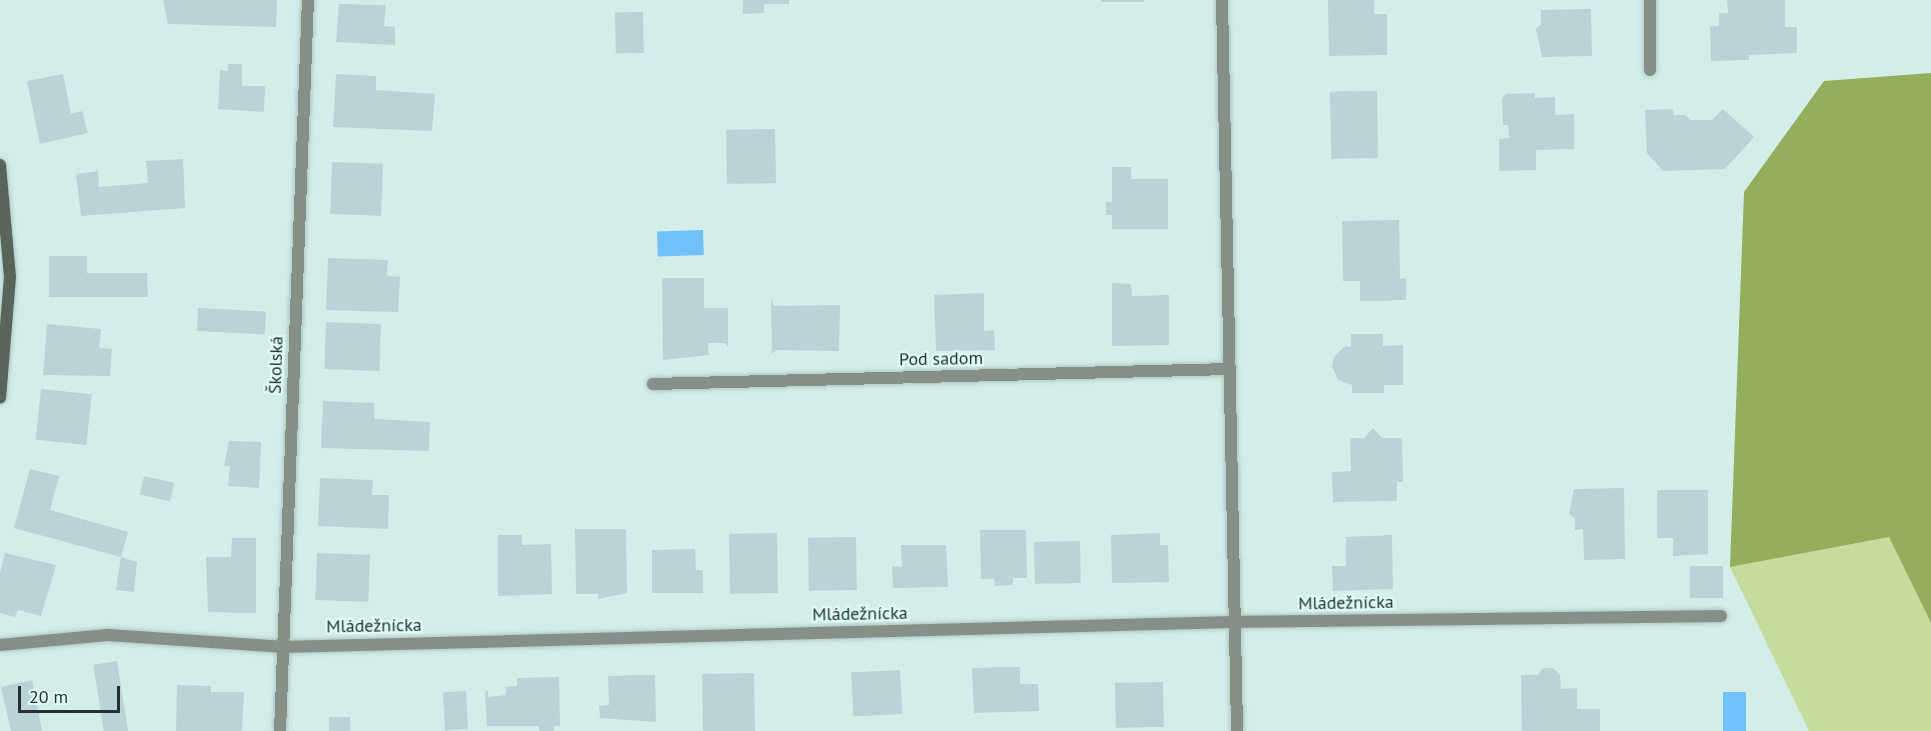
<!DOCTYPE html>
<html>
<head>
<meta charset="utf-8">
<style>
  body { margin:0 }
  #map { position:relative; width:1931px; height:731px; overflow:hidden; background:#d3eee9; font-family:"PT Sans",sans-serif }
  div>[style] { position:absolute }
  .green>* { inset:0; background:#c6dc9c }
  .forest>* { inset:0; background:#94ae5c }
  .water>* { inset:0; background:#71c0f9; transform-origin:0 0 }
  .building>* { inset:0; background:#b9d3d9; transform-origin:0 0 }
  .roads { filter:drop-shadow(0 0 2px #b0c8c4) drop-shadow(0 0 2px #b0c8c4) }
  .street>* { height:12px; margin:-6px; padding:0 6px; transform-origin:6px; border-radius:6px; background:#878f89 }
  .secondary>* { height:12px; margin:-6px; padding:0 6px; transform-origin:6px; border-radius:6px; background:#59655c }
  span { translate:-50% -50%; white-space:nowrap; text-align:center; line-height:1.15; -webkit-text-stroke:4.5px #e0fcf6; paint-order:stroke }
  .street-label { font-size:18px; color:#26312f }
  .scale { position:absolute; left:18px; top:686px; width:102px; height:27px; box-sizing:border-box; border:3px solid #26312f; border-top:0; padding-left:8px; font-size:18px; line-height:21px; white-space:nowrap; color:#26312f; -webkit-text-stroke:4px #e0fcf6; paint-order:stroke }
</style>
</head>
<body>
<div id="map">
  <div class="green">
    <i style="clip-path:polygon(1889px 537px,1931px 623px,1931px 731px,1809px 731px,1730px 567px)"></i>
  </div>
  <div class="forest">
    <i style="clip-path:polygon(1931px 73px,1931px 623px,1889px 537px,1730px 567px,1744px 192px,1824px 81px)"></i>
  </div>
  <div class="water">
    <i style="left:703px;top:230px;width:25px;height:46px;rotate:88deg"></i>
    <i style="left:1723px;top:692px;width:23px;height:39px"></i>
  </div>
  <div class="building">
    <i style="clip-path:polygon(163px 0,277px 0,276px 27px,168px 24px)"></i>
    <i style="clip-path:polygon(743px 0,789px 0,789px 4px,764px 4px,764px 13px,743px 14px)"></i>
    <i style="left:1101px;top:0;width:43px;height:2px"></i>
    <i style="clip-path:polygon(1328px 0,1374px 0,1374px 14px,1387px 14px,1387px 55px,1329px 56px)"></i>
    <i style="clip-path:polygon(1727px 0,1785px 0,1785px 27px,1797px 27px,1797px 53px,1749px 55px,1749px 60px,1711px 61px,1710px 27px,1719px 26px,1719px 13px,1728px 13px)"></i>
    <i style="clip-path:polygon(339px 4px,386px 5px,384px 26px,395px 27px,395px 45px,336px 42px)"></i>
    <i style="clip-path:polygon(1591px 9px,1592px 56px,1542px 57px,1536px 29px,1541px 24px,1541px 10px)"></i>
    <i style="left:643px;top:12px;width:41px;height:28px;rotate:89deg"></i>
    <i style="clip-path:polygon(228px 64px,242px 64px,242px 86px,265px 86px,264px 112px,218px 109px,220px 70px,228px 71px)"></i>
    <i style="clip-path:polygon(63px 74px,71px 114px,82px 111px,88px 133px,40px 144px,27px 81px)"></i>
    <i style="clip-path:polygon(336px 74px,376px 76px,376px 90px,435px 94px,432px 131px,333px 127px)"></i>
    <i style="left:1377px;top:91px;width:67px;height:47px;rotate:89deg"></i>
    <i style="clip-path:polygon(1535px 93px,1535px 98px,1555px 97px,1555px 115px,1574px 114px,1574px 149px,1536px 150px,1536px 170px,1499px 171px,1499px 139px,1509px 138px,1508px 125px,1503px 125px,1502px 98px,1506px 94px)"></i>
    <i style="clip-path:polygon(1673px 109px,1674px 115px,1685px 115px,1691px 120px,1712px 120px,1723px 109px,1754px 137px,1725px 169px,1663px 171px,1647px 153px,1645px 110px)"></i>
    <i style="left:775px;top:129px;width:54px;height:49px;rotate:89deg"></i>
    <i style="clip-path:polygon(183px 159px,185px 208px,81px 216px,76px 174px,98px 171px,99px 187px,148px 183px,146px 161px)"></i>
    <i style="left:332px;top:162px;width:51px;height:52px;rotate:2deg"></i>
    <i style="clip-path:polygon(1112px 167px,1131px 167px,1131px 179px,1168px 179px,1168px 229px,1112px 229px,1112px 215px,1106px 215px,1106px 202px,1112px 202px)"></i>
    <i style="clip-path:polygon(1399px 220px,1400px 279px,1406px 278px,1406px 300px,1360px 301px,1360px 281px,1343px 281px,1342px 221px)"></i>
    <i style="clip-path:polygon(49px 256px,87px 256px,87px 273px,147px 273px,148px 297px,49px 297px)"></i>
    <i style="clip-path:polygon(328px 258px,388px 260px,387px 276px,400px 277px,398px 312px,326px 310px)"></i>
    <i style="clip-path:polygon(662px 278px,704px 278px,704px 308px,728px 308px,728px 347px,725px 343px,708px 343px,709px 355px,663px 360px)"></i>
    <i style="clip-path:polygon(1112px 283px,1131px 284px,1132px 296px,1169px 295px,1169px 345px,1112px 346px)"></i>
    <i style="clip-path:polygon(984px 293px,984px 331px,994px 330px,995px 350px,936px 351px,934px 295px)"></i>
    <i style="clip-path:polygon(771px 299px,774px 306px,840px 305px,839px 351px,776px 350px,772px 354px)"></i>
    <i style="left:198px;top:308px;width:68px;height:23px;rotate:3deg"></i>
    <i style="left:326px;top:322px;width:55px;height:47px;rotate:2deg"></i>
    <i style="clip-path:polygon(47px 324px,101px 329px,99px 348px,112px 349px,110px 376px,43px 375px)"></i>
    <i style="clip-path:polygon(1351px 334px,1383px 334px,1383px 346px,1403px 345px,1403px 385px,1384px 385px,1384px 393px,1352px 393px,1352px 385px,1338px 380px,1332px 366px,1334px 357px,1344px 347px,1351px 346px)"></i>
    <i style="left:41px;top:389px;width:51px;height:51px;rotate:6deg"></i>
    <i style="clip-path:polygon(323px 401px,374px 403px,374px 419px,430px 422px,429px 451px,321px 448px)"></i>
    <i style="clip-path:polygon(1373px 428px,1382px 438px,1402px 438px,1403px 482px,1397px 482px,1397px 501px,1333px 502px,1332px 472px,1351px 471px,1350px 438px,1364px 438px)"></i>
    <i style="clip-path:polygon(229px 441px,261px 442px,259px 488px,228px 486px,230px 466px,224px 466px)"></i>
    <i style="clip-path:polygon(30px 469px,59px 476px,50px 510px,128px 532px,121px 557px,14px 528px)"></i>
    <i style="left:144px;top:476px;width:31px;height:19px;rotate:13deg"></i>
    <i style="clip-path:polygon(320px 478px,373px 480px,372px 495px,389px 495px,388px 529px,318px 526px)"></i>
    <i style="clip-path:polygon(1624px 488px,1625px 559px,1584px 560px,1583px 529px,1575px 530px,1575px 519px,1569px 514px,1574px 489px)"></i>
    <i style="clip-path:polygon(1657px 490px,1708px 490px,1708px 554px,1673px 556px,1673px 538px,1657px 538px)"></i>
    <i style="clip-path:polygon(575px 529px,626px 529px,627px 593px,598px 599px,598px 594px,576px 594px)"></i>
    <i style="clip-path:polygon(980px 530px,1026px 530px,1027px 578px,1013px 578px,1013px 585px,995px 586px,994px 579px,981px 579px)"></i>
    <i style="left:777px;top:533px;width:60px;height:48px;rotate:89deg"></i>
    <i style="clip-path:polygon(1160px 533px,1160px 545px,1168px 545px,1169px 582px,1112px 583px,1111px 535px)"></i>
    <i style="clip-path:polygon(498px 535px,522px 535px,522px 545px,551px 544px,552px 594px,498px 596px)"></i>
    <i style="clip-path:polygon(1392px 535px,1393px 589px,1333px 591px,1332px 566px,1346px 566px,1346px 537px)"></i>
    <i style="left:856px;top:537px;width:53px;height:48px;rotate:89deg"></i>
    <i style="clip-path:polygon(232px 538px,256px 538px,256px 613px,208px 612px,206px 557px,231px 557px)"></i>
    <i style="left:1080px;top:541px;width:42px;height:46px;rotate:89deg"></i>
    <i style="clip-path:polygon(901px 545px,946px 545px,948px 587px,893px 588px,892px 566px,902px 567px)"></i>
    <i style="clip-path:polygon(695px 549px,696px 570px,703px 570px,703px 593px,652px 593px,652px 550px)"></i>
    <i style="clip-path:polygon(5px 553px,56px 565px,41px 616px,18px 610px,15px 617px,0 613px,0 573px)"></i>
    <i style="left:317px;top:553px;width:53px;height:47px;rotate:2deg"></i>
    <i style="clip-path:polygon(121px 557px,137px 562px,134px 592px,116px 590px)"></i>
    <i style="left:1690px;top:566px;width:33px;height:32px"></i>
    <i style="left:117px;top:661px;width:71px;height:24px;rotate:81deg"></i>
    <i style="clip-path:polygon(1020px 667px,1020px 684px,1038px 684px,1039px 711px,974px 713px,972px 668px)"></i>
    <i style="clip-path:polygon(1544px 668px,1553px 668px,1560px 675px,1561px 689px,1577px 688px,1577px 709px,1600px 709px,1600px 731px,1522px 731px,1521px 675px,1537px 675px)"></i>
    <i style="left:900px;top:670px;width:44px;height:49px;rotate:87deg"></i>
    <i style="left:754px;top:673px;width:58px;height:52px;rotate:89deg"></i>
    <i style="clip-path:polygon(655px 675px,656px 722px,600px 718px,599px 706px,609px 705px,608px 676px)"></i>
    <i style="clip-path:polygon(559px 677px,560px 726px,554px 726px,554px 731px,539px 731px,539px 726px,487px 726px,485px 692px,488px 690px,488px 697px,506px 695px,506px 687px,517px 686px,517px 678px)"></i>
    <i style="clip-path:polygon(32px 680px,42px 731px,11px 731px,1px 687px)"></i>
    <i style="left:1163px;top:682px;width:45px;height:48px;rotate:89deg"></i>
    <i style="clip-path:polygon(177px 685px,211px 686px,211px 692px,244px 692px,242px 731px,176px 731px)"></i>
    <i style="left:466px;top:691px;width:38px;height:23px;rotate:87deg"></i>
    <i style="left:329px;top:717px;width:21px;height:14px"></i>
  </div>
  <div class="roads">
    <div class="street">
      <i style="left:1222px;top:0;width:731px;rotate:88.82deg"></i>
      <i style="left:1650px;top:0;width:70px;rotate:90deg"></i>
      <i style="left:653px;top:384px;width:576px;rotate:-1.49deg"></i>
      <i style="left:0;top:645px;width:108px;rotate:-5.3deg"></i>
      <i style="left:108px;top:635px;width:174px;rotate:3.9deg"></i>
      <i style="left:282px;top:647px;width:952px;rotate:-1.5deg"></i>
      <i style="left:1234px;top:622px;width:487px;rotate:-0.7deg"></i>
      <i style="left:280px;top:731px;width:732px;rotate:-87.81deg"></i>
    </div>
    <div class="secondary">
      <i style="left:0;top:165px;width:112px;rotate:84.9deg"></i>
      <i style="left:10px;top:277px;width:121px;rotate:94.7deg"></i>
    </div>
  </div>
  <div class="street-label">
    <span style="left:941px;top:359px;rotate:-1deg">Pod sadom</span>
    <span style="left:276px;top:365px;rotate:-88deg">Školská</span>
    <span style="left:1346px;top:603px;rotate:-1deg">Mládežnícka</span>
    <span style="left:860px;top:614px;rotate:-1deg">Mládežnícka</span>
    <span style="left:374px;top:626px;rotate:-1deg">Mládežnícka</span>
  </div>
  <div class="scale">20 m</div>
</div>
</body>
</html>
